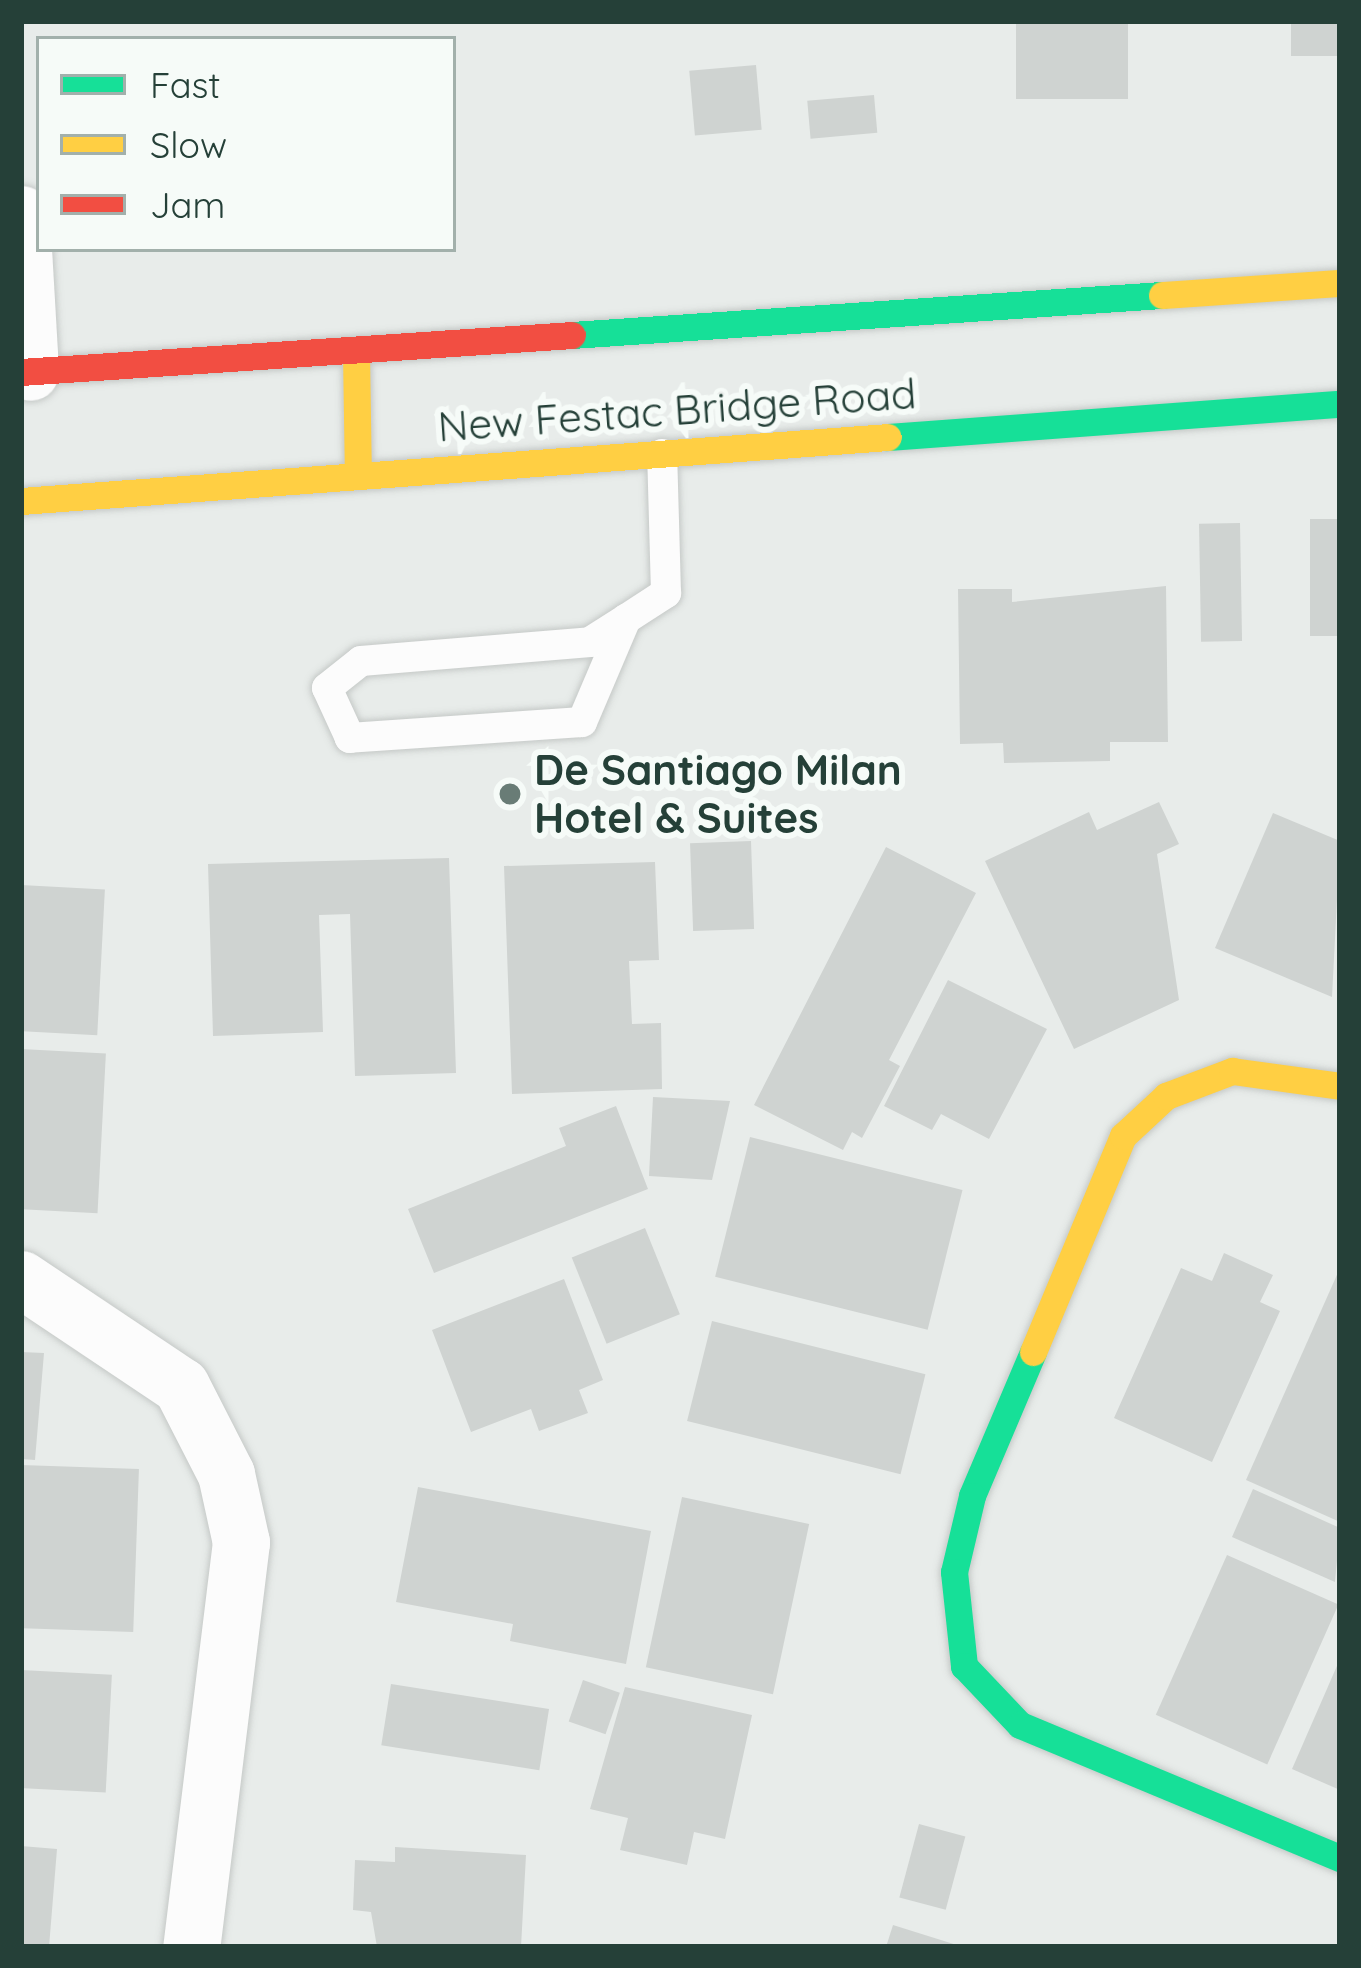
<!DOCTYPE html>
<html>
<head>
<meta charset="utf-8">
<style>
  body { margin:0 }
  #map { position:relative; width:1361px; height:1968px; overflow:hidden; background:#e8ecea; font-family:Quicksand,sans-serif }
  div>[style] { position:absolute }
  .building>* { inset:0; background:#cfd3d1; transform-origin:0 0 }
  .roads { filter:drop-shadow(0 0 3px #c5c9c7) drop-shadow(0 0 3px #c5c9c7) }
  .lane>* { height:30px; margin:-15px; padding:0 15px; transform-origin:15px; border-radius:15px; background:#fcfcfc }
  .street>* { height:57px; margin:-28.5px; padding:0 28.5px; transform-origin:28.5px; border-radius:28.5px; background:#fcfcfc }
  .fast>* { height:27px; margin:-13.5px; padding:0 13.5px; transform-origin:13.5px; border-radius:13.5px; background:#16e098 }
  .slow>* { height:27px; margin:-13.5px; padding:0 13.5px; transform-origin:13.5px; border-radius:13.5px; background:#ffcf43 }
  .jam>* { height:27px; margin:-13.5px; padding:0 13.5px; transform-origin:13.5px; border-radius:13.5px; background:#f24e42 }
  .dots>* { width:33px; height:33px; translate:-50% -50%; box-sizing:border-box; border:6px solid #f6fbf8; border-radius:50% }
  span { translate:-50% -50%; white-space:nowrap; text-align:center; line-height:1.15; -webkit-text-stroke:12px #f6fbf8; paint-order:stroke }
  .street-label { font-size:42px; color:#254038 }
  .poi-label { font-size:42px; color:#254038; font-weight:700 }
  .left { translate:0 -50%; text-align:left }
  .frame { position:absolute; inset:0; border:24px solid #254038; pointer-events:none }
  .legend { position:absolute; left:36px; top:36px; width:420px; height:216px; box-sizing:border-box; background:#f6fbf8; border:3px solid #a2b0ab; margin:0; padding:15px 21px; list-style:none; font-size:36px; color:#254038 }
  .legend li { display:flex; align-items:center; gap:24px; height:60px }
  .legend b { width:60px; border:3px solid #a2b0ab }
</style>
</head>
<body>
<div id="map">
  <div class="building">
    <i style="left:1016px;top:21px;width:112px;height:78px"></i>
    <i style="left:1291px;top:21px;width:49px;height:35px"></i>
    <i style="left:756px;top:65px;width:65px;height:67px;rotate:85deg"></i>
    <i style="left:874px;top:95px;width:38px;height:67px;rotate:85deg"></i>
    <i style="left:1310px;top:519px;width:30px;height:117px"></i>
    <i style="left:1240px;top:523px;width:118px;height:41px;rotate:89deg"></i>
    <i style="clip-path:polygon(1166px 586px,1168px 742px,1110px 742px,1110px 761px,1004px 763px,1003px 743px,960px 744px,958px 589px,1012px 589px,1012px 602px)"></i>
    <i style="clip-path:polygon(1159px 802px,1179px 844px,1157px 854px,1179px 1000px,1074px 1049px,985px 861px,1089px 812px,1097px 830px)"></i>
    <i style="clip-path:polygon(1273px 813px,1340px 841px,1332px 997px,1215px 948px)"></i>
    <i style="left:751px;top:841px;width:88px;height:61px;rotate:88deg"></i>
    <i style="clip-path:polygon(886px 847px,976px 893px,889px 1060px,900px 1066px,862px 1138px,852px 1132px,843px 1150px,754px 1105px)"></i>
    <i style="clip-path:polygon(449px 858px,456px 1073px,355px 1076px,350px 914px,319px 915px,323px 1032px,213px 1036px,208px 864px)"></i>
    <i style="clip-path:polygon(655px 862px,659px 960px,629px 961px,632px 1024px,661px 1023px,662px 1089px,512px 1094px,504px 866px)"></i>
    <i style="left:21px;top:885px;width:84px;height:146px;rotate:3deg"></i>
    <i style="clip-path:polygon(948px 980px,1047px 1029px,989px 1139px,941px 1114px,932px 1130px,884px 1106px)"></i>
    <i style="left:21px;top:1049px;width:85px;height:160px;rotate:3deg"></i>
    <i style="clip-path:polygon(653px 1097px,730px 1101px,712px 1180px,649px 1176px)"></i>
    <i style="clip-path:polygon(616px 1106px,648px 1189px,434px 1273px,408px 1209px,566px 1146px,559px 1128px)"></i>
    <i style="left:750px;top:1137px;width:219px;height:144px;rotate:14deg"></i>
    <i style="left:645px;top:1228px;width:93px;height:79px;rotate:68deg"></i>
    <i style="clip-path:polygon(1224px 1253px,1273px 1275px,1260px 1302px,1280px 1311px,1212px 1462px,1114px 1418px,1181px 1268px,1212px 1281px)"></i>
    <i style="clip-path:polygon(1340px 1268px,1340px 1522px,1246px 1480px)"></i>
    <i style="clip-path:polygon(564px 1279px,603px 1380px,579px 1390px,588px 1413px,539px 1431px,531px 1409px,471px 1432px,432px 1330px)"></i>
    <i style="left:712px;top:1321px;width:220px;height:103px;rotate:14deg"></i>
    <i style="clip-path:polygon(21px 1352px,44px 1353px,35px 1460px,21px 1459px)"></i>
    <i style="left:21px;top:1465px;width:118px;height:163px;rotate:2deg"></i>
    <i style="clip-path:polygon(418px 1487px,651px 1531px,626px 1664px,510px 1641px,513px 1624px,396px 1602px)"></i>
    <i style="clip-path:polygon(1253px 1489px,1340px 1528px,1335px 1582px,1232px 1537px)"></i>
    <i style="left:682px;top:1497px;width:130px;height:174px;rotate:12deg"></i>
    <i style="left:1227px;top:1555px;width:122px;height:175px;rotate:24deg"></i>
    <i style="clip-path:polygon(1340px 1659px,1340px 1790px,1292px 1769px)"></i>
    <i style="left:21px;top:1670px;width:91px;height:118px;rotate:3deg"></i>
    <i style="left:583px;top:1680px;width:39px;height:44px;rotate:19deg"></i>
    <i style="left:391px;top:1684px;width:160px;height:62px;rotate:9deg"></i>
    <i style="clip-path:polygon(625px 1687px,752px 1715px,725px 1839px,694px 1832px,687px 1865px,620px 1850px,628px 1818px,590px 1809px)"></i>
    <i style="left:919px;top:1824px;width:48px;height:76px;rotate:15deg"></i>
    <i style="clip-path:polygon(21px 1846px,57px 1849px,49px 1947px,21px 1947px)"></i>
    <i style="clip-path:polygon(395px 1847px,526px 1855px,521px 1947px,377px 1947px,371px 1912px,353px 1910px,355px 1860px,395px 1862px)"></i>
    <i style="clip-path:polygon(893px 1925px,960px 1946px,959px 1947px,886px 1947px)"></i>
  </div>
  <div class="roads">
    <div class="lane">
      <i style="left:626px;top:619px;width:112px;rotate:113.1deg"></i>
      <i style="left:582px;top:722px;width:233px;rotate:176.1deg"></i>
      <i style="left:350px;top:738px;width:55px;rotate:-114.7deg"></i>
      <i style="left:327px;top:688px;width:43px;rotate:-38.5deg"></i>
      <i style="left:361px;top:661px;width:230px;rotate:-4.7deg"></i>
      <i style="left:590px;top:642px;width:43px;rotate:-32.6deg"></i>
      <i style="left:626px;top:619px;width:48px;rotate:-33deg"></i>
      <i style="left:666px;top:593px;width:139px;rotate:-91.6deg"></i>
    </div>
    <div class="street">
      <i style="left:21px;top:214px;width:158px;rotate:86.7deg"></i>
      <i style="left:21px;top:1279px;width:192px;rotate:33.8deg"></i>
      <i style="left:181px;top:1386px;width:99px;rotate:62.9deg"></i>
      <i style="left:226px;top:1474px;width:70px;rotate:77.6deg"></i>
      <i style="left:241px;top:1542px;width:408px;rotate:97deg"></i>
    </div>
    <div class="fast">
      <i style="left:572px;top:335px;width:591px;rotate:-3.88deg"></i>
      <i style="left:888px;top:437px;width:453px;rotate:-4.2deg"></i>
      <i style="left:1033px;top:1352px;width:156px;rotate:113deg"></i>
      <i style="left:972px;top:1496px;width:78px;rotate:103.3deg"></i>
      <i style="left:954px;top:1572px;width:95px;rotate:83.9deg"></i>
      <i style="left:964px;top:1666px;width:81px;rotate:46.5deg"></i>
      <i style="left:1020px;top:1725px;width:347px;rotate:22.6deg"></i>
    </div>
    <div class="slow">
      <i style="left:1162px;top:295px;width:178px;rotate:-3.9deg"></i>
      <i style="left:356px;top:353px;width:123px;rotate:89.1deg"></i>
      <i style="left:21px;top:501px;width:869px;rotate:-4.22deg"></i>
      <i style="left:1033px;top:1352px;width:234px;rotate:-67.4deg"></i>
      <i style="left:1123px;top:1136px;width:59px;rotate:-42.9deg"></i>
      <i style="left:1166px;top:1096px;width:71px;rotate:-20.7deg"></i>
      <i style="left:1232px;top:1071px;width:109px;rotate:7.9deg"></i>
    </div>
    <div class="jam">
      <i style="left:21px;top:372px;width:552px;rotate:-3.84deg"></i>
    </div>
  </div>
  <div class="dots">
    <i style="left:510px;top:794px;background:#697c76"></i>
  </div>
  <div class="street-label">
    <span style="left:677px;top:410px;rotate:-4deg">New Festac Bridge Road</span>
  </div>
  <div class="poi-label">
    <span class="left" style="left:534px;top:794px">De Santiago Milan<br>Hotel &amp; Suites</span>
  </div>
  <div class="frame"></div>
  <ul class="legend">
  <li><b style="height:15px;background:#16e098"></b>Fast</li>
  <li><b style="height:15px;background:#ffcf43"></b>Slow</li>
  <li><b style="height:15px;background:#f24e42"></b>Jam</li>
  </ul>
</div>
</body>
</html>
